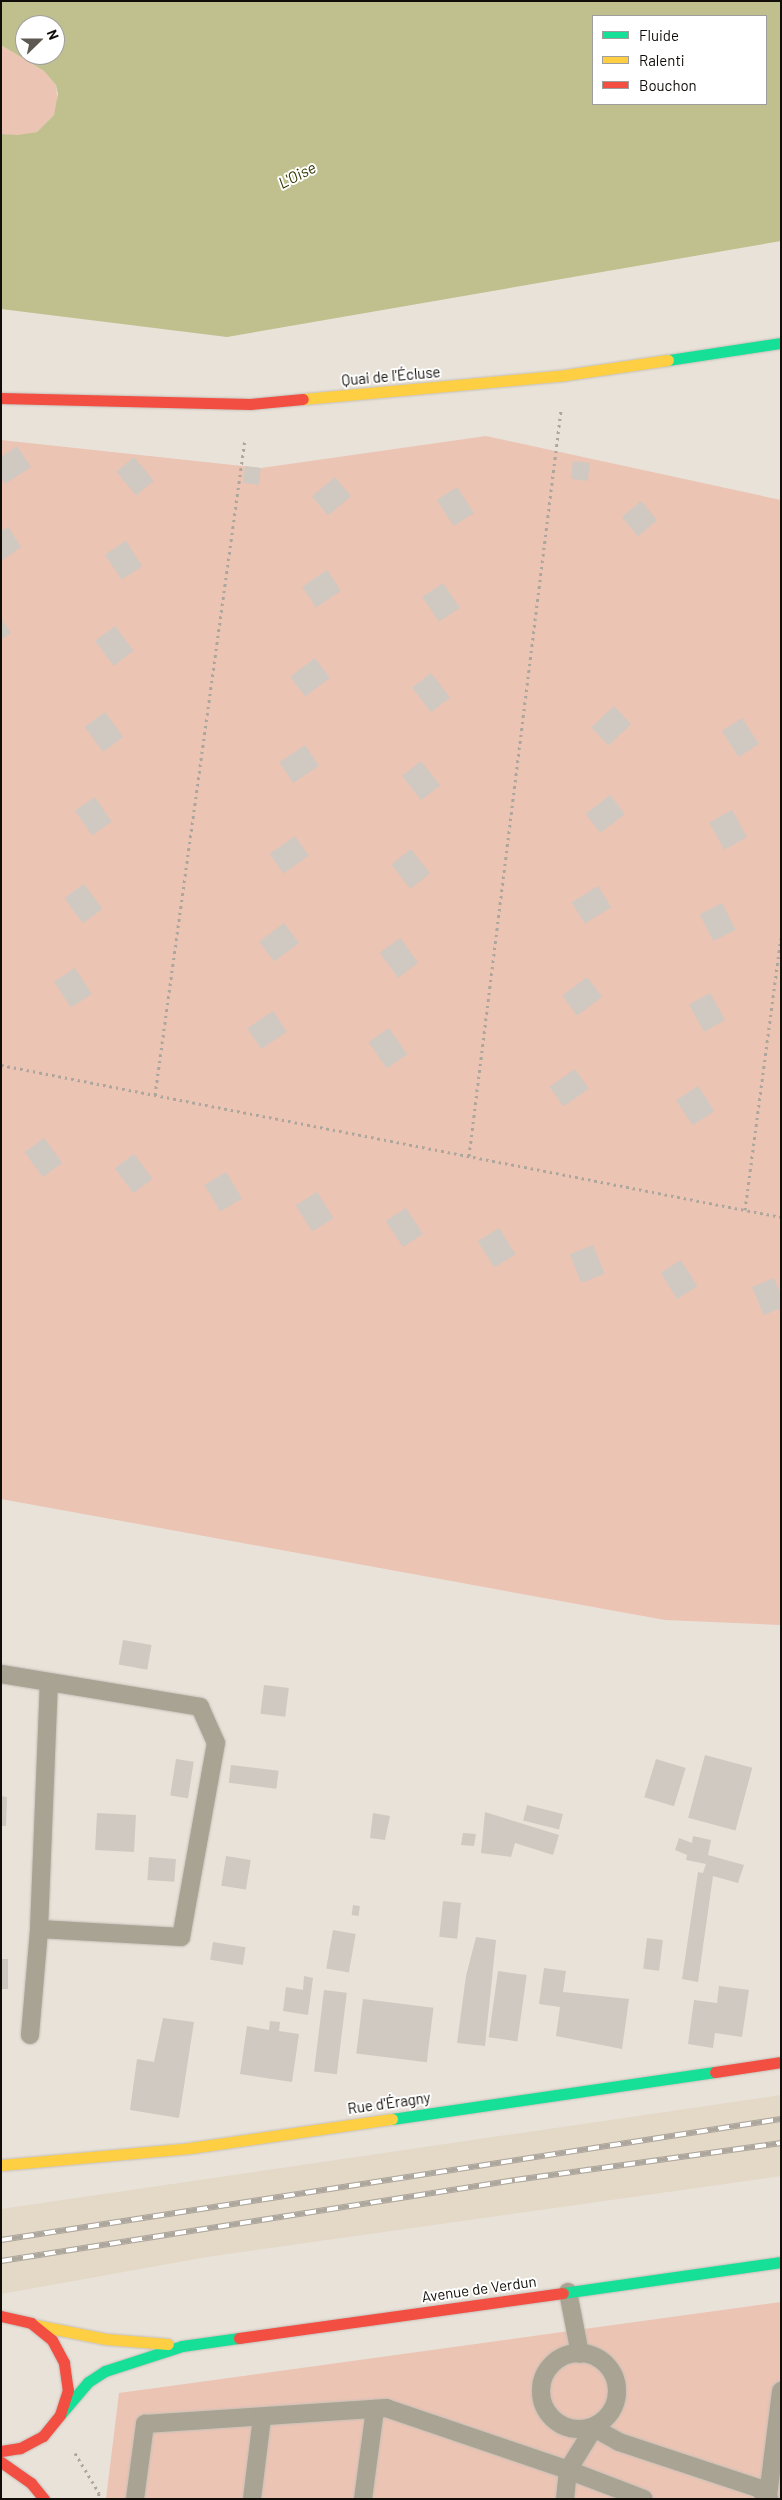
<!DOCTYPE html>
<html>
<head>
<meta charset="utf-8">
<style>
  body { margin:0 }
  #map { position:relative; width:782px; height:2500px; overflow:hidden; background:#e9e2d9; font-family:Barlow,sans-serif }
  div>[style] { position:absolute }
  .built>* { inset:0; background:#e4d8c7 }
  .green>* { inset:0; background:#ebc4b4 }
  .water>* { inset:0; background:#bfc08e }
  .building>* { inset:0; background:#cfc9c2; transform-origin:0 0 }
  .path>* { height:3px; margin-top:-1.5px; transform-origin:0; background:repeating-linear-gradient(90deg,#aca69c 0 2.5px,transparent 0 6.5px) }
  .roads { filter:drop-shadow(0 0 1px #c5c0b9) drop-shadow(0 0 1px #c5c0b9) }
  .lane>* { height:18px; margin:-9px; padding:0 9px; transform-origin:9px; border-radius:9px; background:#a8a392 }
  .lane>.ring { margin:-9px; padding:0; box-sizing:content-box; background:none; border:18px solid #a8a392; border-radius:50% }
  .fast>* { height:11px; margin:-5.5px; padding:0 5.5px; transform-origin:5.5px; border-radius:5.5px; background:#16e098 }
  .slow>* { height:11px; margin:-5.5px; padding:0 5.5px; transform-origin:5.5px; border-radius:5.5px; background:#ffcf43 }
  .jam>* { height:11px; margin:-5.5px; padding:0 5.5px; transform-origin:5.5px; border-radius:5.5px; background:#f24e42 }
  .rail>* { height:5.5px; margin-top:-2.75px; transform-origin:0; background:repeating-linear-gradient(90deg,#fff 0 11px,#aca69d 0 22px); box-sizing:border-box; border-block:1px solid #aca69d }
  span { translate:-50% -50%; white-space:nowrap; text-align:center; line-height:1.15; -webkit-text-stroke:4px #fff; paint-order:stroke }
  .street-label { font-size:15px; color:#110d08 }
  .water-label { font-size:16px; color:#333400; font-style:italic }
  .frame { position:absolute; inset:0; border:2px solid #110d08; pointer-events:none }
  .legend { position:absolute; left:592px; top:15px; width:175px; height:90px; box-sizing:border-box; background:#fff; border:1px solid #a09e9c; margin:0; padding:6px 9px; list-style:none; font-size:15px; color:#110d08 }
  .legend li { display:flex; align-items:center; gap:10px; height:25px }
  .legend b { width:25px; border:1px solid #a09e9c }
  .north { position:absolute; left:15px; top:15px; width:50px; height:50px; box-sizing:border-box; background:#fff; border:1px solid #a09e9c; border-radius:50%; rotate:68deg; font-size:14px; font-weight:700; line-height:20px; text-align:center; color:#110d08 }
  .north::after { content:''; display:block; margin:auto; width:18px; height:22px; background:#5d5851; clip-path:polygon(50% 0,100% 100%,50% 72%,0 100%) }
</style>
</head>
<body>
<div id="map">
  <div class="built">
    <i style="clip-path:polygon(781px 2095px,781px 2176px,207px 2257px,1px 2294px,1px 2209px)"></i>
  </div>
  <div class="green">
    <i style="clip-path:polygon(1px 45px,44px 71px,56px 85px,58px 104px,54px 115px,37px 132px,18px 136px,1px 134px)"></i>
    <i style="clip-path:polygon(486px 436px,781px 500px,781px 1625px,665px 1620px,1px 1499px,1px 440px,261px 468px)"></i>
    <i style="clip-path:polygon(781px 2302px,781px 2499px,106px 2499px,119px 2393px)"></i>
  </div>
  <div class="water">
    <i style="clip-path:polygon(evenodd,1px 1px,781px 1px,781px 241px,227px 337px,1px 309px,1px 134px,18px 135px,37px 132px,54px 115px,58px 94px,56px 85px,44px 71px,1px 45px,1px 1px,593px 16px,766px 16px,766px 104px,593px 104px,593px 16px,1px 1px,25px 25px,55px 25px,55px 55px,25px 55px,25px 25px)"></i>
  </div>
  <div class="building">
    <i style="clip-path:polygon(17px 446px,31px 467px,5px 484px,1px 478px,1px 457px)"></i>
    <i style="left:134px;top:457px;width:31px;height:23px;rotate:50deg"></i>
    <i style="left:573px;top:461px;width:17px;height:18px;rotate:7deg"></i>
    <i style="left:245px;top:466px;width:16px;height:17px;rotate:7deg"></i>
    <i style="left:335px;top:477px;width:25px;height:30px;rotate:50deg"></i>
    <i style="left:457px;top:487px;width:31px;height:24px;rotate:57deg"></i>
    <i style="left:641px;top:501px;width:25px;height:25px;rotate:50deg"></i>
    <i style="clip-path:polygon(8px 527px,21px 547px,1px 561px,1px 531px)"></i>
    <i style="left:126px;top:541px;width:30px;height:25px;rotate:57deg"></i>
    <i style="left:327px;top:570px;width:25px;height:30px;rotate:56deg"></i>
    <i style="left:443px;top:583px;width:30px;height:25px;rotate:56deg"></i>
    <i style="clip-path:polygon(1px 619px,11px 633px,1px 639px)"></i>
    <i style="left:115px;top:626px;width:31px;height:25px;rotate:53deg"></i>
    <i style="left:315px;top:658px;width:25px;height:31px;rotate:53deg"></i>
    <i style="left:431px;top:673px;width:31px;height:24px;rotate:52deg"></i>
    <i style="left:614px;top:706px;width:25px;height:31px;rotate:47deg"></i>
    <i style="left:105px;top:712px;width:31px;height:25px;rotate:54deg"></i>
    <i style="left:742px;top:718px;width:31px;height:24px;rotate:57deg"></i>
    <i style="left:305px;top:745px;width:25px;height:31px;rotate:56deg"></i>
    <i style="left:421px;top:761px;width:31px;height:24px;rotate:52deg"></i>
    <i style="left:610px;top:795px;width:24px;height:31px;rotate:52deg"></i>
    <i style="left:95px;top:797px;width:30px;height:24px;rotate:56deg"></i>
    <i style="left:732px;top:810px;width:31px;height:26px;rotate:61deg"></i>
    <i style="left:295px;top:836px;width:24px;height:31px;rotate:55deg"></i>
    <i style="left:411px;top:849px;width:31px;height:25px;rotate:52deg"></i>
    <i style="left:84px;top:884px;width:31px;height:24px;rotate:54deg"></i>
    <i style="left:598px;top:886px;width:25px;height:31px;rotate:58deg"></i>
    <i style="left:722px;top:903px;width:30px;height:25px;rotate:63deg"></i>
    <i style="left:284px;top:923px;width:25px;height:31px;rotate:53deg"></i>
    <i style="left:400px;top:938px;width:31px;height:25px;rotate:54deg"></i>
    <i style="left:75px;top:968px;width:31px;height:25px;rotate:57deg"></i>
    <i style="left:587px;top:977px;width:25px;height:31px;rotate:53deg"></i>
    <i style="left:710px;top:993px;width:31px;height:24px;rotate:61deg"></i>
    <i style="left:273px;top:1011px;width:25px;height:31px;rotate:56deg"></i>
    <i style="left:389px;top:1028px;width:32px;height:25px;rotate:55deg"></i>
    <i style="left:575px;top:1069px;width:24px;height:31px;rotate:55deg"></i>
    <i style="left:698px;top:1086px;width:30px;height:26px;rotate:57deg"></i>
    <i style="left:44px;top:1138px;width:31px;height:24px;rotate:54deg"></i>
    <i style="left:134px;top:1154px;width:31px;height:24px;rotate:53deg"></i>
    <i style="left:226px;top:1172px;width:31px;height:25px;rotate:59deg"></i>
    <i style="left:317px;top:1192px;width:31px;height:25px;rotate:58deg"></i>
    <i style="left:406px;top:1208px;width:31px;height:24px;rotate:57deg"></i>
    <i style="left:499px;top:1228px;width:31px;height:25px;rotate:58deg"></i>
    <i style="left:593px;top:1245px;width:31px;height:25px;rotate:68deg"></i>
    <i style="left:681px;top:1260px;width:31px;height:24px;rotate:58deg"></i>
    <i style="clip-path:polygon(774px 1278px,781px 1296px,781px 1308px,764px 1315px,752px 1287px)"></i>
    <i style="left:123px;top:1640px;width:29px;height:25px;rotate:10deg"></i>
    <i style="left:264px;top:1685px;width:25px;height:29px;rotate:7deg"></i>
    <i style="left:705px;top:1755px;width:49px;height:65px;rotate:15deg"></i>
    <i style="left:176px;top:1759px;width:18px;height:37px;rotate:9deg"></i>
    <i style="left:656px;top:1759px;width:31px;height:40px;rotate:17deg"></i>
    <i style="left:231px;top:1765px;width:48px;height:18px;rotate:7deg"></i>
    <i style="clip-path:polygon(1px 1796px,7px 1797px,6px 1826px,1px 1826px)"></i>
    <i style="left:527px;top:1805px;width:37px;height:16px;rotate:14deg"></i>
    <i style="clip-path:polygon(485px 1812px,559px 1835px,553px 1855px,515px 1843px,511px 1857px,481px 1853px)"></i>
    <i style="left:97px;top:1813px;width:39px;height:37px;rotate:3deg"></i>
    <i style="clip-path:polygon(373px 1813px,390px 1816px,385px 1840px,370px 1838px)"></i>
    <i style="clip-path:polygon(463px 1833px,476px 1834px,474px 1846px,461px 1845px)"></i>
    <i style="clip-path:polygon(693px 1836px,711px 1840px,708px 1855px,744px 1865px,738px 1883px,713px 1876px,698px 1982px,682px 1979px,698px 1872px,703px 1873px,706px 1864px,686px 1860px,687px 1855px,675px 1850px,679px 1838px,692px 1843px)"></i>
    <i style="left:226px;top:1856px;width:25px;height:30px;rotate:9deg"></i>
    <i style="left:149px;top:1857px;width:27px;height:23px;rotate:4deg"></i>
    <i style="left:443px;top:1901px;width:18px;height:36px;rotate:6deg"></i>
    <i style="left:353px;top:1905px;width:7px;height:10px;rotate:8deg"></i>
    <i style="left:333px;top:1930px;width:23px;height:39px;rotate:10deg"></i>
    <i style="clip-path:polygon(476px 1937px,496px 1940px,485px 2046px,457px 2043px,466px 1976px)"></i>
    <i style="left:647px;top:1938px;width:16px;height:31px;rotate:7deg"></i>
    <i style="left:213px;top:1942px;width:33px;height:18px;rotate:9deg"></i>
    <i style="left:1px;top:1959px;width:7px;height:30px"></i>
    <i style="clip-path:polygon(544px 1968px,566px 1971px,563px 1992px,629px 1999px,622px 2049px,556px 2036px,560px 2007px,539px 2004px)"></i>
    <i style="left:498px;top:1971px;width:29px;height:67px;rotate:8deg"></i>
    <i style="clip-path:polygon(304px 1976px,313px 1978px,308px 2015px,283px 2011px,286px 1987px,303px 1990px)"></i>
    <i style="clip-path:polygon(719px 1986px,749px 1990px,742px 2037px,715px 2033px,713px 2048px,688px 2044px,694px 2000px,717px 2003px)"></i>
    <i style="left:324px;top:1990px;width:23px;height:82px;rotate:7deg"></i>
    <i style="left:363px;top:1999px;width:71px;height:55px;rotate:7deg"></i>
    <i style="clip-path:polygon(163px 2018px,194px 2022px,179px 2118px,130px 2110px,137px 2059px,154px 2062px)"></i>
    <i style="clip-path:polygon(270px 2021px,280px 2022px,279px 2031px,299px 2034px,292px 2082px,240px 2074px,247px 2026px,269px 2030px)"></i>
  </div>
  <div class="path">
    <i style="left:1px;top:1065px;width:795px;rotate:11.03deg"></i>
    <i style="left:155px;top:1095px;width:662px;rotate:-82.19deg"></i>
    <i style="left:469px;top:1156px;width:752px;rotate:-82.97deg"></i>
    <i style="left:745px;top:1210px;width:274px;rotate:-82.5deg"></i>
    <i style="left:75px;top:2453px;width:47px;rotate:59deg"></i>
    <i style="left:99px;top:2493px;width:6px;rotate:99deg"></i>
  </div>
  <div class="roads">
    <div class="lane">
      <i style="left:1px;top:1674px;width:202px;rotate:9.4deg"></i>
      <i style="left:200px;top:1707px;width:39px;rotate:66deg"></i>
      <i style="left:216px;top:1743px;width:197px;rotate:100.2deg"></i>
      <i style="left:181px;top:1937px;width:142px;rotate:-176.8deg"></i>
      <i style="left:30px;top:2035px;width:106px;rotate:-85.1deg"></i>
      <i style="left:39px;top:1929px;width:247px;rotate:-87.7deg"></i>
      <i style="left:568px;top:2292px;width:63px;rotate:79deg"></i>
      <i class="ring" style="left:541px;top:2353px;width:58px;height:58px"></i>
      <i style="left:768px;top:2496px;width:106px;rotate:-82.9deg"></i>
      <i style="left:135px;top:2499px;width:76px;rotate:-82.4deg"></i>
      <i style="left:145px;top:2424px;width:242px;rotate:-3.8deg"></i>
      <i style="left:386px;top:2408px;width:192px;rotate:18.8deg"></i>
      <i style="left:568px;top:2470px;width:49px;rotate:-58.2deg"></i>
      <i style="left:594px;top:2428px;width:29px;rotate:29deg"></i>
      <i style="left:619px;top:2442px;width:146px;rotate:18.3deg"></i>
      <i style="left:758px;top:2488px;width:16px;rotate:45deg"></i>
      <i style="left:252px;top:2499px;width:82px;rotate:-83deg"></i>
      <i style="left:363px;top:2499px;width:91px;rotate:-82.4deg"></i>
      <i style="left:565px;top:2499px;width:29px;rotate:-84deg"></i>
      <i style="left:568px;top:2470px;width:81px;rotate:20.9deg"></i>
    </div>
    <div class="fast">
      <i style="left:668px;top:360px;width:114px;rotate:-8.6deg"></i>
      <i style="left:392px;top:2119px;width:326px;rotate:-8.3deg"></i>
      <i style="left:563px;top:2293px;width:220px;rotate:-8.1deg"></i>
      <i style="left:60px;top:2415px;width:43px;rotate:-49.7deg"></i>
      <i style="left:88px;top:2382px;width:20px;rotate:-33deg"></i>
      <i style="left:105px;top:2371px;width:81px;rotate:-18deg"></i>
      <i style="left:182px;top:2346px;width:58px;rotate:-8deg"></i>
    </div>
    <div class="slow">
      <i style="left:303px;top:399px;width:263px;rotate:-5.2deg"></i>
      <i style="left:565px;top:375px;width:104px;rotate:-8.3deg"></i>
      <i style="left:1px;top:2165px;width:190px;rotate:-5.1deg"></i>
      <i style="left:190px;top:2148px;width:204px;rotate:-8.2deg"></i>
      <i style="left:35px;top:2325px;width:72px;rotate:11.2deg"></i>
      <i style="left:106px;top:2339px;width:62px;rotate:4.6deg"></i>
    </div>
    <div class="jam">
      <i style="left:1px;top:398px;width:249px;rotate:1.4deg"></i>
      <i style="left:250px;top:404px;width:53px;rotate:-5.4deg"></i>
      <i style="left:715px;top:2072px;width:67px;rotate:-8.6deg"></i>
      <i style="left:1px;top:2316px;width:31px;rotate:13deg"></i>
      <i style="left:31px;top:2323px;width:27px;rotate:39deg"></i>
      <i style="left:52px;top:2340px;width:26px;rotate:62deg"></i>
      <i style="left:64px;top:2363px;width:27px;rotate:82deg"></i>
      <i style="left:68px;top:2390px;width:26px;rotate:108deg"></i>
      <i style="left:60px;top:2415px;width:27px;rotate:129deg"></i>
      <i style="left:43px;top:2436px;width:26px;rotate:152deg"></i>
      <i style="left:20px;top:2448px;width:19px;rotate:171deg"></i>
      <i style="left:239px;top:2338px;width:327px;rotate:-7.9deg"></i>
      <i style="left:1px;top:2462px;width:37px;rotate:35deg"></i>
      <i style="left:31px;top:2483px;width:21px;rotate:51deg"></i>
    </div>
  </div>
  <div class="rail">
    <i style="left:1px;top:2240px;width:789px;rotate:-8.82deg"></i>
    <i style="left:1px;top:2261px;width:520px;rotate:-8.96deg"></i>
    <i style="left:515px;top:2180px;width:269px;rotate:-7.9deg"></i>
  </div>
  <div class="street-label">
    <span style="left:391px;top:376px;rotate:-5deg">Quai de l'Écluse</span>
    <span style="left:389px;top:2103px;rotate:-8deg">Rue d'Éragny</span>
    <span style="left:479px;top:2289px;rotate:-8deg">Avenue de Verdun</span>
  </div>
  <div class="water-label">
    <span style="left:297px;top:175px;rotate:-27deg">L'Oise</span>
  </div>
  <div class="frame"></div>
  <ul class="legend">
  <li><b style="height:6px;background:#16e098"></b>Fluide</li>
  <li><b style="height:6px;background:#ffcf43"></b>Ralenti</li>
  <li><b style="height:6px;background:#f24e42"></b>Bouchon</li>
  </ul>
  <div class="north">N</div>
</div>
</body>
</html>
